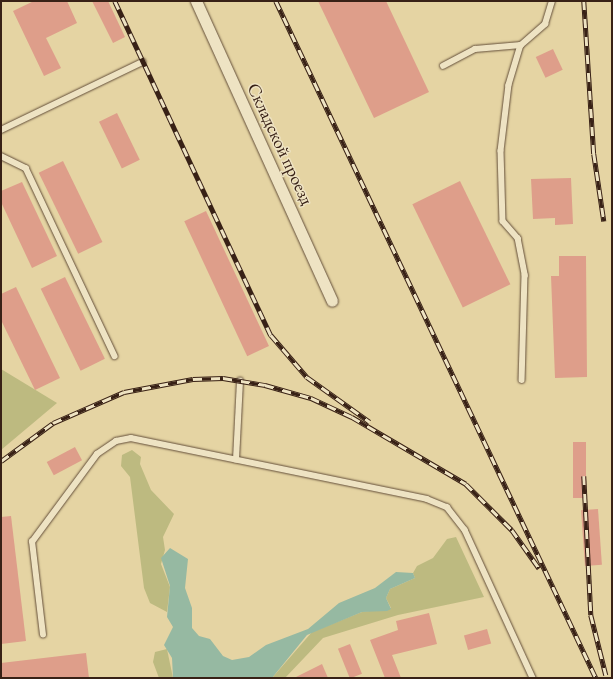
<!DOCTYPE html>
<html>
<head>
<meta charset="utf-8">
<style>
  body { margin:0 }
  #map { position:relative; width:613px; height:679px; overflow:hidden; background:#e5d4a3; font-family:"EB Garamond",serif }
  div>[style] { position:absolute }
  .green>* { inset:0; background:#bdba80 }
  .water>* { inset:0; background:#96b9a2 }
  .building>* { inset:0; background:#de9e8a; transform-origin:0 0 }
  .roads { filter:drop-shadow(0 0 1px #634e39) drop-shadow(0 0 1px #634e39) }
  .service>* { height:5.5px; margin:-2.75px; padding:0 2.75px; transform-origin:2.75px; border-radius:2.75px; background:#eee3c3 }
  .minor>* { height:11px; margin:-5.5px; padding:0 5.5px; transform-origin:5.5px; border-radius:5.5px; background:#eee3c3 }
  .rail>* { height:4.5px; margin-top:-2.25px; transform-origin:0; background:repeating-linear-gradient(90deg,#eee3c3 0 9px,#382116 0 18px); box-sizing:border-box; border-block:1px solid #382116 }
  span { translate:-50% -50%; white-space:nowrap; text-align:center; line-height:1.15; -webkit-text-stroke:3px #eee3c3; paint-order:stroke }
  .street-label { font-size:18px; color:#382116 }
  .frame { position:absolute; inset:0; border:2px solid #382116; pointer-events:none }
</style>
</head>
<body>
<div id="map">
  <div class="green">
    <i style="clip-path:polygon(1px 369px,57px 403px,1px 450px)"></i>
    <i style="clip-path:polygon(132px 450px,141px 457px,140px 464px,151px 490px,174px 514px,163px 537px,165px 550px,161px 564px,170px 587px,167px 612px,150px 603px,144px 588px,130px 477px,121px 466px,122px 455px)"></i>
    <i style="clip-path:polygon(456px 537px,484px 597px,398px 615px,323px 638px,285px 678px,272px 678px,312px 632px,362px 612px,391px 608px,386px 598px,390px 589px,415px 578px,413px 573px,417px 566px,433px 558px,447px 539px)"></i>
    <i style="clip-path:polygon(167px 649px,173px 678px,159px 678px,153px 662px,155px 652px)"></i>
  </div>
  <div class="water">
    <i style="clip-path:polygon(170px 548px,188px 559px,185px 588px,192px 608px,192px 628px,199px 636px,210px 639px,223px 656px,232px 660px,249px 657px,266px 645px,308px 629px,339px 603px,375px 588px,396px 572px,413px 573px,415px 578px,390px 589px,386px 598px,391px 609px,387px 611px,362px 612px,307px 635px,272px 678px,173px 678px,172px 658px,164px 645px,173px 627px,167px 617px,170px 586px,161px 558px)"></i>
  </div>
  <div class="building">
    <i style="clip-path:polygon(34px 1px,67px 1px,77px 23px,46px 38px,61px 68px,44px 76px,13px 11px)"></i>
    <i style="clip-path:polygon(92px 1px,108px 1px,125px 37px,113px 43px)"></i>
    <i style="clip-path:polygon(318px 1px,386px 1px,429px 92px,374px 118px)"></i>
    <i style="left:553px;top:49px;width:23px;height:19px;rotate:65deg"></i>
    <i style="left:117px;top:113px;width:52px;height:20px;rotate:64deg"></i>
    <i style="left:63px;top:161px;width:90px;height:27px;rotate:64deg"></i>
    <i style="clip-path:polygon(571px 178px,573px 224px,555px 225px,555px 218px,533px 219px,531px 179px)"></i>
    <i style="left:460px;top:181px;width:115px;height:53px;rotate:64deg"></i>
    <i style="clip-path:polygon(22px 182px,57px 256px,32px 268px,1px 202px,1px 191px)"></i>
    <i style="left:206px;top:211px;width:149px;height:24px;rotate:65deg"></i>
    <i style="clip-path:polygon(559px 256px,586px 256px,587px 377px,555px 378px,551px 276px,559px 276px)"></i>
    <i style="left:65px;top:277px;width:91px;height:27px;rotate:64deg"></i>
    <i style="clip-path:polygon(16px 287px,60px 378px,35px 390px,1px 320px,1px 294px)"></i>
    <i style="left:573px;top:442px;width:13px;height:56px"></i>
    <i style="left:75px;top:447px;width:15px;height:32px;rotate:62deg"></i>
    <i style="left:598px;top:509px;width:56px;height:17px;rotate:86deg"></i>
    <i style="clip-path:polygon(11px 516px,26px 641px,1px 644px,1px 517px)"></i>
    <i style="clip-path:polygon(429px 613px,437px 644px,392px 655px,401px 678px,385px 678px,370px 640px,398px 630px,396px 621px)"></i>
    <i style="left:487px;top:629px;width:15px;height:24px;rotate:74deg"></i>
    <i style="left:350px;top:644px;width:32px;height:13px;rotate:68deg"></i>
    <i style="clip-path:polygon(86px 653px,89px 678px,1px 678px,1px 663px)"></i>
    <i style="clip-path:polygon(322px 664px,328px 678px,294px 678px)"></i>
  </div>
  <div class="roads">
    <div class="service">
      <i style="left:521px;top:45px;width:42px;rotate:106.7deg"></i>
      <i style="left:509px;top:85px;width:66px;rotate:96.9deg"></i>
      <i style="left:501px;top:151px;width:70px;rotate:88.4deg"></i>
      <i style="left:503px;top:221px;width:23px;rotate:49deg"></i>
      <i style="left:518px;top:238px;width:38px;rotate:79deg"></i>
      <i style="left:525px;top:275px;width:105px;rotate:91.6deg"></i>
      <i style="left:443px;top:66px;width:36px;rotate:-28deg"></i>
      <i style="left:475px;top:49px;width:46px;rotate:-5deg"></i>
      <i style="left:521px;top:45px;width:32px;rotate:-41deg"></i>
      <i style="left:545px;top:24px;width:24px;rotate:-73deg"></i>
      <i style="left:1px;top:130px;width:157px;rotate:-25.7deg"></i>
      <i style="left:1px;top:156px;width:28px;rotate:26deg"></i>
      <i style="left:26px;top:168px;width:208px;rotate:64.7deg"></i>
      <i style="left:236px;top:460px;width:79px;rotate:-87.1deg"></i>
      <i style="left:43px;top:635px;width:94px;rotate:-96.7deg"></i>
      <i style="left:32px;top:542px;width:109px;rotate:-53.5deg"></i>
      <i style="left:97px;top:454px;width:23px;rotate:-34deg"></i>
      <i style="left:116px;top:441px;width:15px;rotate:-11deg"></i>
      <i style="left:131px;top:438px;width:302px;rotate:11.6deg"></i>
      <i style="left:427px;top:499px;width:22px;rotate:22deg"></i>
      <i style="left:447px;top:507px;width:29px;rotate:52deg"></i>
      <i style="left:465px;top:530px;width:163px;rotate:65.3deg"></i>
    </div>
    <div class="minor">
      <i style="left:196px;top:1px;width:329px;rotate:65.6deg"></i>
    </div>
  </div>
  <div class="rail">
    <i style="left:115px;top:1px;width:369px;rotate:65deg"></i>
    <i style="left:271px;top:335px;width:55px;rotate:49.4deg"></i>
    <i style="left:307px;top:377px;width:77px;rotate:35.5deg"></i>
    <i style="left:276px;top:1px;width:749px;rotate:64.7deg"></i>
    <i style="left:584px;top:1px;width:153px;rotate:86.3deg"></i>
    <i style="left:594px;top:154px;width:68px;rotate:81.5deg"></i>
    <i style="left:1px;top:461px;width:64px;rotate:-36.2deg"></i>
    <i style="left:53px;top:423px;width:77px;rotate:-23.6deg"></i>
    <i style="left:124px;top:392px;width:70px;rotate:-10.7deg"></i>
    <i style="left:193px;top:379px;width:30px;rotate:-2deg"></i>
    <i style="left:223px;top:378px;width:43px;rotate:9.5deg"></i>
    <i style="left:265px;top:385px;width:48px;rotate:15.8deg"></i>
    <i style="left:311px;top:398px;width:45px;rotate:24.9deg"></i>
    <i style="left:352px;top:417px;width:132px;rotate:30.4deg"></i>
    <i style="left:466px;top:484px;width:65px;rotate:45deg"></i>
    <i style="left:512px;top:530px;width:47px;rotate:54.6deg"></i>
    <i style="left:584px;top:476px;width:139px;rotate:87.1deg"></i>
    <i style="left:591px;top:615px;width:62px;rotate:76deg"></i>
  </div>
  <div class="street-label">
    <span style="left:280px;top:144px;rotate:65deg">Складской проезд</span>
  </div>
  <div class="frame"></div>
</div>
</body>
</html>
